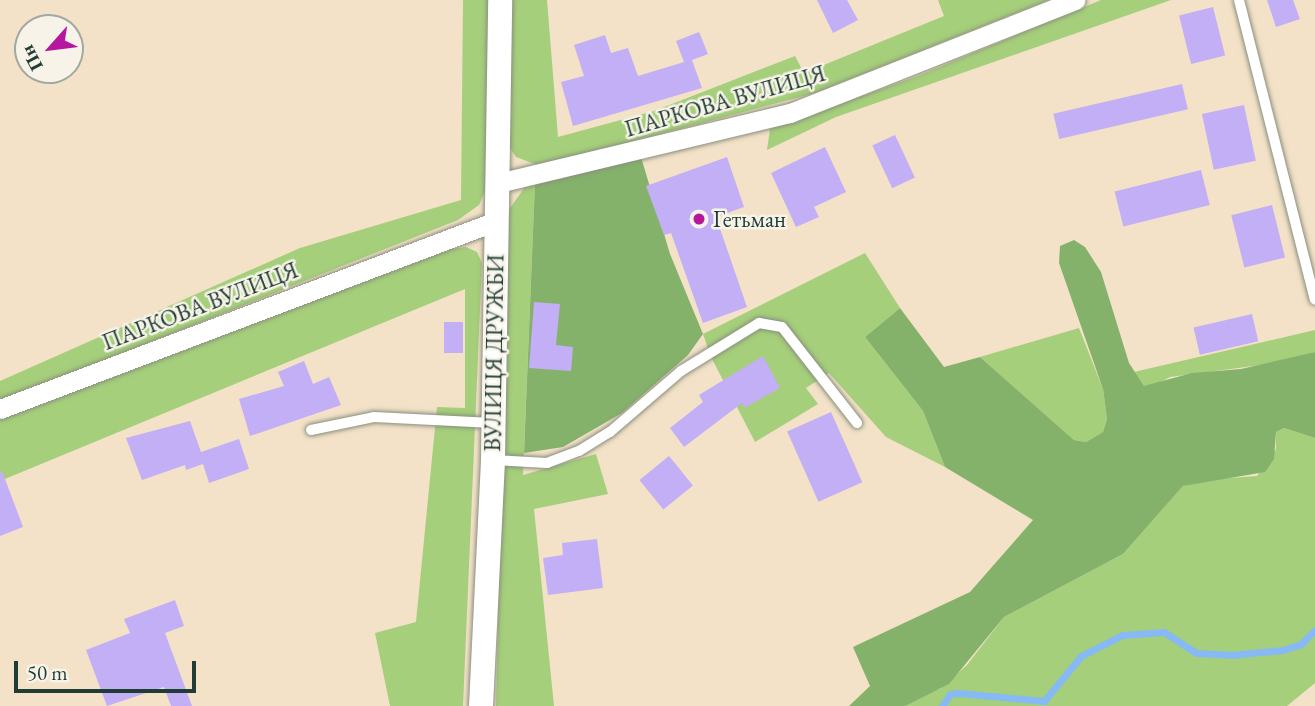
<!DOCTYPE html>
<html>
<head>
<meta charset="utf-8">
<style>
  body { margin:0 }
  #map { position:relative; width:1315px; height:706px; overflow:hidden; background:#f3e1c8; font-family:"EB Garamond",serif }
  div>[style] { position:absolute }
  .green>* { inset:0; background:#a5cf7b }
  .forest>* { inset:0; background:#84b26b }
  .stream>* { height:7px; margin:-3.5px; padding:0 3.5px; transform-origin:3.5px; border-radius:3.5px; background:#87baf4 }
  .building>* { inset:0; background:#c2aff6; transform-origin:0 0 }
  .roads { filter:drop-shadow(0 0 2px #898f7e) drop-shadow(0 0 2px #898f7e) }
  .service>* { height:10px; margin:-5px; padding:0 5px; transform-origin:5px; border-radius:5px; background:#fff }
  .minor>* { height:19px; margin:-9.5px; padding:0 9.5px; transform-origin:9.5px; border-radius:9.5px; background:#fff }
  .tertiary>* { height:24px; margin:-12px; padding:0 12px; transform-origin:12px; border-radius:12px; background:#fff }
  .dots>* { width:19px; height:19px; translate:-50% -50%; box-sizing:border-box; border:4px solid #f7f3e8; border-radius:50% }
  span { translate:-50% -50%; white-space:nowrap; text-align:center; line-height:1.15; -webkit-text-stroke:5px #f7f3e8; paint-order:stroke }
  .street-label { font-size:23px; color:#1f3d34 }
  .poi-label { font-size:23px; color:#1f3d34 }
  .left { translate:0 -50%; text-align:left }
  .north { position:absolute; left:14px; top:14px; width:70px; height:70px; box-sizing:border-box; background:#f7f3e8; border:2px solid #a1aaa0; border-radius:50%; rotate:242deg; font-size:19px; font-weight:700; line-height:28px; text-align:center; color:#1f3d34 }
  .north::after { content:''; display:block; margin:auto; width:24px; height:32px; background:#b5179e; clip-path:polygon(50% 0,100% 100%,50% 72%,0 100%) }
  .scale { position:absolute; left:14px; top:661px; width:182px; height:32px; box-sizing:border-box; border:4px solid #1f3d34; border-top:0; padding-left:9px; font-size:21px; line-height:24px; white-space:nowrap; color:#1f3d34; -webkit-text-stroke:5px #f7f3e8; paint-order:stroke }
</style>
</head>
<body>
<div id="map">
  <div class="green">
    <i style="clip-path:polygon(463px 0,490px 0,486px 189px,479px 205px,458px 220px,0 402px,0 381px,300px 248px,461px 200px)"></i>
    <i style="clip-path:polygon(510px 0,547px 0,558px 137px,654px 111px,795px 56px,804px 73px,944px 16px,938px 0,1049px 0,815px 93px,540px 166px,516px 157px,508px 145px)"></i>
    <i style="clip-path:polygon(1101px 0,1171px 0,836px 117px,767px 150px,770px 129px,918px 76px)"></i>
    <i style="clip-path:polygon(535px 182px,523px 475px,596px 454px,608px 494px,534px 509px,554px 706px,496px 706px,508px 211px,527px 184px)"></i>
    <i style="clip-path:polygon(466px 247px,477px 252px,482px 263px,463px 706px,390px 706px,375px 633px,416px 622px,437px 407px,465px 408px,465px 289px,0 481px,0 419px,444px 250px)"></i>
    <i style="clip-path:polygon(865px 253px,900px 308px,865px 337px,923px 411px,945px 467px,886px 437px,829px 373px,806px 388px,818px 404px,755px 442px,711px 357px,703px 334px)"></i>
    <i style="clip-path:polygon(1079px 328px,1103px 389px,1107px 419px,1103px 432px,1086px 442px,1074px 440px,980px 357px)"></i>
    <i style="clip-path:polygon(1315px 330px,1315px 352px,1276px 363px,1170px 377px,1152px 387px,1144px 386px,1134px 372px)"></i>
    <i style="clip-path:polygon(1284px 428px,1315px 438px,1315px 683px,1287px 706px,905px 706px,922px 693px,940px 689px,967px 665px,1004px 617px,1123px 554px,1183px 486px,1204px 480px,1257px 476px,1276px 449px,1276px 432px)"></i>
  </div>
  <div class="forest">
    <i style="clip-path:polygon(641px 157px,670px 254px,703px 334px,688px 355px,622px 413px,563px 447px,524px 453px,535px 182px)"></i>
    <i style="clip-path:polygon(1074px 240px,1085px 247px,1101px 272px,1129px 363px,1144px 386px,1192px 373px,1241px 369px,1315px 352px,1315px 438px,1284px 428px,1276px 432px,1274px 459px,1265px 472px,1183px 486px,1123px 554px,1004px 617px,949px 684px,905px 706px,849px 706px,870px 686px,853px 647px,970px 592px,1033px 520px,945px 467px,923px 411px,865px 337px,900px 308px,944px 367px,980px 357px,1074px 440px,1086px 442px,1103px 432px,1107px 419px,1103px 389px,1059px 263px,1060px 246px)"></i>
  </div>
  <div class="stream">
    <i style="left:942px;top:706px;width:14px;rotate:-56deg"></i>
    <i style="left:950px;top:694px;width:9px;rotate:-6deg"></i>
    <i style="left:959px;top:693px;width:85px;rotate:5.4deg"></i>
    <i style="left:1044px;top:701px;width:58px;rotate:-50.6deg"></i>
    <i style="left:1081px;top:656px;width:46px;rotate:-27.1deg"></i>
    <i style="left:1122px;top:635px;width:42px;rotate:-4.1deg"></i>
    <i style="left:1164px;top:632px;width:38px;rotate:33deg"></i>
    <i style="left:1196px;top:653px;width:35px;rotate:3deg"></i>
    <i style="left:1231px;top:655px;width:52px;rotate:-5.5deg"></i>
    <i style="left:1283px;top:650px;width:19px;rotate:-18deg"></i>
    <i style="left:1301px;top:644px;width:20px;rotate:-45deg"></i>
  </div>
  <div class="building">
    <i style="clip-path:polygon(817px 0,847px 0,858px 20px,833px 33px)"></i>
    <i style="clip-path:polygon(1267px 0,1293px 0,1300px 19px,1276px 27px)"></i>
    <i style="left:1213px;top:7px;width:50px;height:35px;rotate:76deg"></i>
    <i style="clip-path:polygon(699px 32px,708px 54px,692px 60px,702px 88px,573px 126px,561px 82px,584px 76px,574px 45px,605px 35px,611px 53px,628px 48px,638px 76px,684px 62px,676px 41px)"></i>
    <i style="left:1182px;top:84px;width:26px;height:132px;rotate:77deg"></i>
    <i style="left:1244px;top:105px;width:57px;height:43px;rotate:78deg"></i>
    <i style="left:895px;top:135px;width:47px;height:25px;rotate:65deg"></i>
    <i style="clip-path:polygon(825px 147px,846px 192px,814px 207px,819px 217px,796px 227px,771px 173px)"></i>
    <i style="clip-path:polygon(727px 157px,744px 207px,716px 217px,747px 307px,703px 323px,671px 233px,664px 235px,646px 186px)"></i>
    <i style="left:1201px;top:170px;width:36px;height:89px;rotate:76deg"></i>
    <i style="left:1272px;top:205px;width:54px;height:42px;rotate:76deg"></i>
    <i style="clip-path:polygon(534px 302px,560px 304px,556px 345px,573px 347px,571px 371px,529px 368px)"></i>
    <i style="left:1252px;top:314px;width:28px;height:60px;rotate:77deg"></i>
    <i style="left:444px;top:322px;width:19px;height:31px"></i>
    <i style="clip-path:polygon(763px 356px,780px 388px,744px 408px,742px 403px,684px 447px,670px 428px,703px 402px,699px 395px)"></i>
    <i style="clip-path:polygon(304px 361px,313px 384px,329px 377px,341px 405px,250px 436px,239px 399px,284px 386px,278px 372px)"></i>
    <i style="left:831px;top:412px;width:77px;height:48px;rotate:66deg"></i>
    <i style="clip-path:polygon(190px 421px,201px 452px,239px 439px,249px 469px,209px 483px,203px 464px,186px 470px,185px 465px,142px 480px,126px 438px)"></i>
    <i style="left:669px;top:456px;width:38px;height:38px;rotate:51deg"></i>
    <i style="clip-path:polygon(2px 471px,23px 527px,0 536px,0 472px)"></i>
    <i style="clip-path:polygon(597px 539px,603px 588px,548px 595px,543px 558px,563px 555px,562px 543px)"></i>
    <i style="clip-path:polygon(175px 600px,184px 626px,165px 633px,192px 706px,171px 706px,164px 687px,107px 706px,86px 650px,130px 633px,124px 619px)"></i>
  </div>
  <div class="roads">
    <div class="service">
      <i style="left:1239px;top:0;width:309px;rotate:75.8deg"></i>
      <i style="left:311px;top:430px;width:64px;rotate:-11.7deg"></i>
      <i style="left:374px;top:417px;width:119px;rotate:2.9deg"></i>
      <i style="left:494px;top:460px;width:53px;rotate:3.2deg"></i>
      <i style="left:547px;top:463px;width:34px;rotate:-21deg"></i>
      <i style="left:579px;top:451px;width:36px;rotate:-32deg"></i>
      <i style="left:610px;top:432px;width:94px;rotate:-40.7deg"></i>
      <i style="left:681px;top:371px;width:92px;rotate:-31.6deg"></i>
      <i style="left:759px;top:323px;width:23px;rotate:10deg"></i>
      <i style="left:782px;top:327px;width:122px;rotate:52deg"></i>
    </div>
    <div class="minor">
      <i style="left:498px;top:183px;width:300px;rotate:-13.5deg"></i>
      <i style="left:790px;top:113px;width:307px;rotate:-21.6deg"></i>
      <i style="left:0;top:409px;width:530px;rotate:-20.76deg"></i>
    </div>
    <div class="tertiary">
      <i style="left:481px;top:706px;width:246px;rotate:-87.2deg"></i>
      <i style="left:493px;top:460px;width:460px;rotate:-89.1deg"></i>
    </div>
  </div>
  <div class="dots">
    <i style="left:699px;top:219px;background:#b5179e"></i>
  </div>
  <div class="street-label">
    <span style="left:725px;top:101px;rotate:-16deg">ПАРКОВА ВУЛИЦЯ</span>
    <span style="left:200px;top:306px;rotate:-21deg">ПАРКОВА ВУЛИЦЯ</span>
    <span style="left:494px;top:353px;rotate:-89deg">ВУЛИЦЯ ДРУЖБИ</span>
  </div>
  <div class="poi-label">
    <span class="left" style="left:713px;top:219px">Гетьман</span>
  </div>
  <div class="north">Пн</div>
  <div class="scale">50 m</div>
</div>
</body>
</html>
